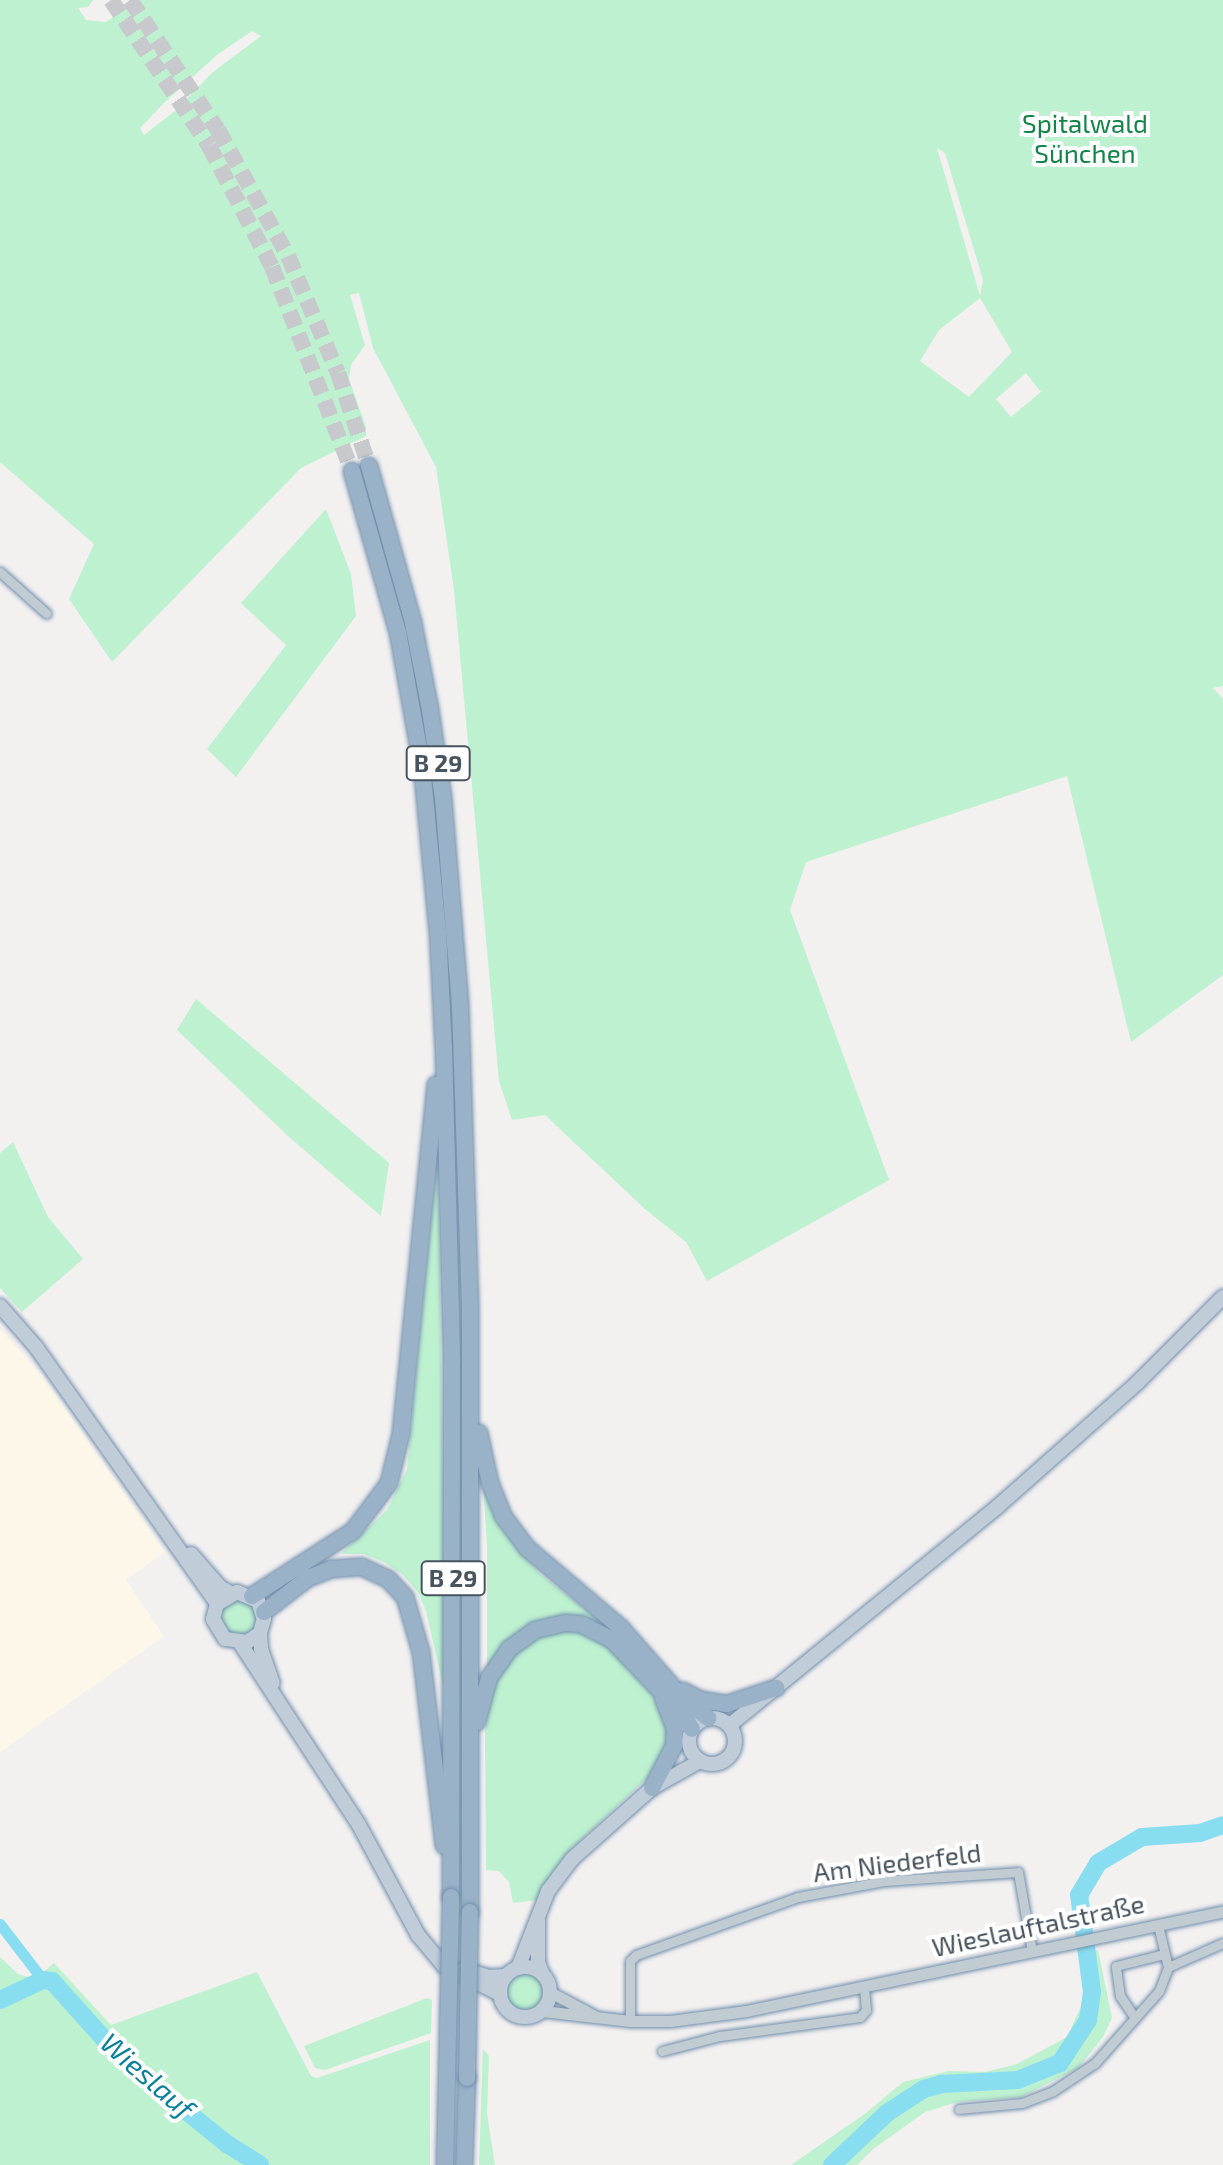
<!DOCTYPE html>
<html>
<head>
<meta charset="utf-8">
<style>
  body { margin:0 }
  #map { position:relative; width:1223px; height:2165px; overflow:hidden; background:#f3f0f0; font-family:"Exo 2",sans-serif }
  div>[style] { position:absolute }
  .commercial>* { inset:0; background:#fdf7ea }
  .green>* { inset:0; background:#bdf1d0 }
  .round { border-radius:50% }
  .canal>* { height:11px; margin:-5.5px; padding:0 5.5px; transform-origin:5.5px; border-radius:5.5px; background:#89ddf0 }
  .river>* { height:18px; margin:-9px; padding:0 9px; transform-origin:9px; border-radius:9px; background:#89ddf0 }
  .trunk-tunnel>* { height:16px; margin-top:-8px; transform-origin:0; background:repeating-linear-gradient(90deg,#c8c9cc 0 16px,transparent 0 24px) }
  .roads { filter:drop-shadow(0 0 2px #718fad) drop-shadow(0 0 2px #718fad) }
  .minor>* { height:9px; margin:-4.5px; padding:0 4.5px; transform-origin:4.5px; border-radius:4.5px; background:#c0cbd2 }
  .tertiary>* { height:11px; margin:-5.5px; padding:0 5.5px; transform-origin:5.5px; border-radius:5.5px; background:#c0cbd2 }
  .secondary>* { height:14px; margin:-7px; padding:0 7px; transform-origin:7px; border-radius:7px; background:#c0ccd8 }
  .secondary>.ring { margin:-7px; padding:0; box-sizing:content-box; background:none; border:14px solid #c0ccd8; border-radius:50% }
  .trunk>* { height:16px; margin:-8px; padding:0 8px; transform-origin:8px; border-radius:8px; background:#9ab2c8 }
  .bridges { filter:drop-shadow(0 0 2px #718fad) drop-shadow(0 0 2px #718fad) }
  .trunk-bridge>* { height:16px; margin:-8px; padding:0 8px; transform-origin:8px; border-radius:8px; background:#9ab2c8 }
  span { translate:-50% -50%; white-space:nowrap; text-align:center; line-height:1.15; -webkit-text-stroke:8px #fff; paint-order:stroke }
  .shield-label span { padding:2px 6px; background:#fff; border:2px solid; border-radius:6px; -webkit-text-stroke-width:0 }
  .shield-label { font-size:24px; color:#47545f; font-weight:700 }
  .park-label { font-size:26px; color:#138549 }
  .street-label { font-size:26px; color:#47545f }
  .water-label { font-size:28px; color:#087f9b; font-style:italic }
</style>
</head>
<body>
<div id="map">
  <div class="commercial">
    <i style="clip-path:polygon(0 1329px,43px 1376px,165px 1552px,126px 1580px,164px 1636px,0 1752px)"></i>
  </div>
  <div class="green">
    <i style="clip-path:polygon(evenodd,0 0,93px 0,88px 7px,78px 8px,86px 20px,106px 22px,138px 0,1223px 0,1223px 686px,1213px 688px,1223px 699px,1223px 975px,1131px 1042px,1067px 776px,806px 862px,790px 910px,889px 1180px,707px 1281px,686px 1242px,645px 1209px,545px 1115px,512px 1120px,499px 1081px,454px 590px,436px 467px,373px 348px,359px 293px,350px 295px,365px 345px,351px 365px,349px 379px,366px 427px,366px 436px,301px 468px,112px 662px,69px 599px,94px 544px,0 462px,0 0,252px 31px,261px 36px,213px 72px,175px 111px,144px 135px,140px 128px,165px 102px,218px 54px,252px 31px,0 0,937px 148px,945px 153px,983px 280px,980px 296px,937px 148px,0 0,980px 298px,1012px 352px,969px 397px,920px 361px,939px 330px,980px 298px,0 0,1026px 373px,1041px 392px,1011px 417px,996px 399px,1026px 373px)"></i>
    <i style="clip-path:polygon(326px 509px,351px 574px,356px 616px,236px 777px,207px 749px,286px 645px,241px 603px)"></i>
    <i style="clip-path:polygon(196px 999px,389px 1163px,381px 1216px,289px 1137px,177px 1030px)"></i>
    <i style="clip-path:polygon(13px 1142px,48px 1217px,83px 1259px,22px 1312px,0 1288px,0 1153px)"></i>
    <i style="clip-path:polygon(438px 1153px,442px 1437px,445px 1694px,426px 1611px,418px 1592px,403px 1575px,386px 1563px,364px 1554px,341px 1554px,387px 1510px,407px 1469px)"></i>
    <i style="clip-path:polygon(483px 1481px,509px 1537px,539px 1573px,615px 1633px,561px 1619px,487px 1669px,487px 1548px)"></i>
    <i class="round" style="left:219px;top:1600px;width:38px;height:38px"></i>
    <i style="clip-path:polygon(578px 1630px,609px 1647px,639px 1678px,656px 1698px,671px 1732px,655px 1771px,573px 1847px,553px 1871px,537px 1900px,513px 1903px,509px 1882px,499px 1871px,486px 1870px,485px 1731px,491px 1690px,501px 1669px,524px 1644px,549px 1632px)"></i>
    <i style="clip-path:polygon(1098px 1950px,1112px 2018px,1103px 2037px,1078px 2068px,1021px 2097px,958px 2102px,925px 2112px,872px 2150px,857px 2165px,791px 2165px,866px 2113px,903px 2082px,949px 2071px,985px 2072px,1017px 2064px,1067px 2037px,1084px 2000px,1080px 1954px)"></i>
    <i style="clip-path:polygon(0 1957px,18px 1974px,35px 1979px,54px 1963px,111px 2025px,257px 1972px,311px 2076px,317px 2078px,430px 2040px,430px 2165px,0 2165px)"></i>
    <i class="round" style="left:507px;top:1974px;width:38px;height:38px"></i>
    <i style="clip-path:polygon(427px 1998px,432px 2000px,431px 2033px,325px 2070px,315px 2068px,304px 2046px)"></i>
    <i style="clip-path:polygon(483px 2049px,489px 2056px,487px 2113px,495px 2165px,479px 2165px)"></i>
  </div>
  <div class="canal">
    <i style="left:0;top:1924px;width:71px;rotate:52.5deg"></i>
  </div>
  <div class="river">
    <i style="left:0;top:2000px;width:47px;rotate:-24.9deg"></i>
    <i style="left:43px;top:1980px;width:9px;rotate:6deg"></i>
    <i style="left:52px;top:1981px;width:106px;rotate:48.1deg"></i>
    <i style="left:123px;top:2060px;width:134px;rotate:38.9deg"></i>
    <i style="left:227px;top:2144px;width:39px;rotate:32deg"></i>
    <i style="left:832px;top:2165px;width:76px;rotate:-43.4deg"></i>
    <i style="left:887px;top:2113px;width:44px;rotate:-33deg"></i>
    <i style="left:924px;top:2089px;width:19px;rotate:-16deg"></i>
    <i style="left:942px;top:2084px;width:76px;rotate:-3deg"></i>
    <i style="left:1018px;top:2080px;width:45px;rotate:-22deg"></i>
    <i style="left:1060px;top:2063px;width:51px;rotate:-56.9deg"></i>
    <i style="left:1088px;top:2020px;width:28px;rotate:-82deg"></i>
    <i style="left:1092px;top:1992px;width:98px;rotate:-97.6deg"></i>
    <i style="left:1079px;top:1895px;width:37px;rotate:-59deg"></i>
    <i style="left:1098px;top:1863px;width:51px;rotate:-30.6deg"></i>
    <i style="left:1142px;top:1837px;width:58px;rotate:-3.9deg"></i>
    <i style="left:1200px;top:1833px;width:24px;rotate:-19deg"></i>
  </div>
  <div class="trunk-tunnel">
    <i style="left:111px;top:0;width:176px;rotate:56.1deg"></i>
    <i style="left:209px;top:146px;width:136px;rotate:62.5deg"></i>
    <i style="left:272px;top:267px;width:219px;rotate:68.6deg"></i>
    <i style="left:130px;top:0;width:157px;rotate:55.9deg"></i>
    <i style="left:218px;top:130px;width:144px;rotate:60.9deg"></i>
    <i style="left:288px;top:256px;width:127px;rotate:66.9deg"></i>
    <i style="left:338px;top:373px;width:98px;rotate:71.6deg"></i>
  </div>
  <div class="roads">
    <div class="minor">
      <i style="left:0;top:572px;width:62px;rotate:41.7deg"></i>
      <i style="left:1168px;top:1967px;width:60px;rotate:-23.6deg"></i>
      <i style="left:1135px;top:2018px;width:27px;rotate:-124deg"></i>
      <i style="left:1120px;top:1996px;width:30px;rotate:-98deg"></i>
      <i style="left:1116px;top:1966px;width:49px;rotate:-14deg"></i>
      <i style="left:630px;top:2021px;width:60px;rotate:-90deg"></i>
      <i style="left:630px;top:1961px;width:8px;rotate:-45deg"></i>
      <i style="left:636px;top:1955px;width:172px;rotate:-19.7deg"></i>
      <i style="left:798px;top:1897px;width:87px;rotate:-10.5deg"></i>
      <i style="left:884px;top:1881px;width:134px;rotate:-3.8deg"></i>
      <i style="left:1018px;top:1872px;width:80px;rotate:80deg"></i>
      <i style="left:662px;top:2051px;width:60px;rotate:-14.5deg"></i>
      <i style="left:720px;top:2036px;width:141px;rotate:-7.7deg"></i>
      <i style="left:860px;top:2017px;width:9px;rotate:-49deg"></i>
      <i style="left:866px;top:2010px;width:23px;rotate:-95deg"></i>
      <i style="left:959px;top:2109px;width:63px;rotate:-5.4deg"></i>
      <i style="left:1022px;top:2103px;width:33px;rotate:-21deg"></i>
      <i style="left:1053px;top:2091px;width:50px;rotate:-33.7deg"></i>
      <i style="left:1095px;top:2063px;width:96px;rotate:-48.4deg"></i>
      <i style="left:1159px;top:1991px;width:26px;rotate:-69deg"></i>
      <i style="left:1168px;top:1967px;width:43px;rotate:-103.4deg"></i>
    </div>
    <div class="tertiary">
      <i style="left:550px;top:1992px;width:51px;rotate:28.1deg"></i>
      <i style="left:542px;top:2011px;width:89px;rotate:6.5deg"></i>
      <i style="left:630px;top:2021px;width:40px"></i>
      <i style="left:670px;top:2021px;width:77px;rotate:-7.5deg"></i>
      <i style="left:746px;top:2011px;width:487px;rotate:-11.8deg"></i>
    </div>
    <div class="secondary">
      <i style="left:0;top:1306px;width:55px;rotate:48.7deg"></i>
      <i style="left:36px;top:1347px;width:314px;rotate:54.8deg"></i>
      <i style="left:191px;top:1554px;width:45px;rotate:48.6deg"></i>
      <i style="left:221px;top:1588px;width:11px;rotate:27deg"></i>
      <i style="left:260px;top:1633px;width:16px;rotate:145deg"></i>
      <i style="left:247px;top:1642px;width:22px;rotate:-172deg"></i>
      <i style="left:225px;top:1639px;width:23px;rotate:-121deg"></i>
      <i style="left:213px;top:1619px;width:16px;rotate:-75deg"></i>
      <i style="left:217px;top:1604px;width:23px;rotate:-31deg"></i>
      <i style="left:237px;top:1592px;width:23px;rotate:23deg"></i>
      <i style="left:258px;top:1601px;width:19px;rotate:72deg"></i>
      <i style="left:264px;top:1619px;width:15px;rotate:106deg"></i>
      <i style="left:260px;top:1633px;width:16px;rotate:86deg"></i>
      <i style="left:261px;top:1649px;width:36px;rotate:71deg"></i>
      <i style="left:240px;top:1643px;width:217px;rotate:56.8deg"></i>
      <i style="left:359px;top:1825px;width:125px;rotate:61.8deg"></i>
      <i style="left:418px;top:1935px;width:40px;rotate:50deg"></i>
      <i style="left:444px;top:1966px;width:63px;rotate:26.6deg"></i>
      <i class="ring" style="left:689px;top:1718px;width:32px;height:32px"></i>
      <i style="left:730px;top:1725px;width:345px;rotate:-39.2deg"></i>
      <i style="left:997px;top:1507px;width:187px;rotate:-41.5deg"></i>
      <i style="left:1137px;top:1383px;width:122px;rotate:-45deg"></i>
      <i style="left:538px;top:1920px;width:42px;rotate:90deg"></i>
      <i style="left:538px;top:1962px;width:12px;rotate:70deg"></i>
      <i class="ring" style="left:500px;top:1967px;width:36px;height:36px"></i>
      <i style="left:518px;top:1968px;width:83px;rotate:-68.7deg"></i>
      <i style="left:548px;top:1891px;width:40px;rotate:-53deg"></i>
      <i style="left:572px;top:1859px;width:107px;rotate:-41.6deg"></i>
      <i style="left:652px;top:1788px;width:55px;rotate:-29.4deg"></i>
      <i style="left:464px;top:1969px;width:25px;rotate:18deg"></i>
      <i style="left:488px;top:1977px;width:18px;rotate:-3deg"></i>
    </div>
    <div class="trunk">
      <i style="left:369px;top:466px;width:163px;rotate:74.3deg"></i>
      <i style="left:413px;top:623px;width:89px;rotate:78.9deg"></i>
      <i style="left:430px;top:710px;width:89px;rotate:81.6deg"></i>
      <i style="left:443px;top:798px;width:209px;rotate:85.3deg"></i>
      <i style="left:460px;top:1006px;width:303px;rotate:88.1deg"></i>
      <i style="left:470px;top:1309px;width:603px;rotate:90deg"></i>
      <i style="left:352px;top:471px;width:167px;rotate:74.1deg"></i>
      <i style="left:398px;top:632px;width:136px;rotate:79.8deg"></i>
      <i style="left:422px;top:766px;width:166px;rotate:84.5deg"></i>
      <i style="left:438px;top:931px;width:117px;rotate:87.1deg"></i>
      <i style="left:444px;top:1048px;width:314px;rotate:88.5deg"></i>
      <i style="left:452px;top:1362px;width:535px;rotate:90.11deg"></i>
      <i style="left:479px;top:1433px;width:51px;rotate:77.6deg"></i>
      <i style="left:490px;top:1483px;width:35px;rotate:68deg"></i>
      <i style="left:503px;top:1516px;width:40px;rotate:53deg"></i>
      <i style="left:527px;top:1548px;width:123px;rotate:40.4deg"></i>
      <i style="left:621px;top:1628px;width:97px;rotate:48.8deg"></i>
      <i style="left:685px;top:1701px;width:29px;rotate:36deg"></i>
      <i style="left:252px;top:1596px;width:120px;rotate:-32.8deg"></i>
      <i style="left:353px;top:1531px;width:60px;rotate:-53.1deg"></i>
      <i style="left:389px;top:1483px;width:50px;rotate:-76.2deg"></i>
      <i style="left:401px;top:1434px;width:351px;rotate:-84.3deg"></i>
      <i style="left:264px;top:1612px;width:56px;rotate:-37.7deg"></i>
      <i style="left:308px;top:1578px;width:25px;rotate:-21deg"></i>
      <i style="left:331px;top:1569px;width:31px;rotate:-4deg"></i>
      <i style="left:362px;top:1567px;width:29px;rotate:25deg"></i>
      <i style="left:388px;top:1579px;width:25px;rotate:47deg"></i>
      <i style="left:405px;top:1597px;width:57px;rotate:73.8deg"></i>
      <i style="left:421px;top:1652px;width:195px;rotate:83.2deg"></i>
      <i style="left:683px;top:1691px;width:20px;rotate:27deg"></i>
      <i style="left:701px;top:1700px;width:26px;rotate:9deg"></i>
      <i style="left:727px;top:1704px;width:52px;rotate:-18.1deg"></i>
      <i style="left:477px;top:1722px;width:46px;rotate:-74.7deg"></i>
      <i style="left:489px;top:1678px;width:35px;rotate:-55deg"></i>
      <i style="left:509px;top:1649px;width:32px;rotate:-36deg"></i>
      <i style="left:535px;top:1630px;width:31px;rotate:-13deg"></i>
      <i style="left:565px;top:1623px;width:16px;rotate:4deg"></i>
      <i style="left:581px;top:1624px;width:34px;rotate:27deg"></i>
      <i style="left:611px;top:1639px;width:101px;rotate:46.2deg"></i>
      <i style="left:681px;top:1712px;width:20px;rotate:57deg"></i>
      <i style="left:652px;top:1788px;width:47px;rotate:-62.4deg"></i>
      <i style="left:674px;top:1746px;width:17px;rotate:-87deg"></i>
      <i style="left:675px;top:1729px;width:33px;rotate:-111deg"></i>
      <i style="left:464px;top:2165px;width:87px;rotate:-88deg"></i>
    </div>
  </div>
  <div class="bridges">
    <div class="trunk-bridge">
      <i style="left:467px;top:2078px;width:166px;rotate:-89deg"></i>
      <i style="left:445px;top:2165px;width:268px;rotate:-88.7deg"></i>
    </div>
  </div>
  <div class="shield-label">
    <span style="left:438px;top:763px">B 29</span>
    <span style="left:453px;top:1578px">B 29</span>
  </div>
  <div class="park-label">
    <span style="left:1085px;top:138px">Spitalwald<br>Sünchen</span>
  </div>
  <div class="street-label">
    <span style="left:897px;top:1862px;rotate:-7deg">Am Niederfeld</span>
    <span style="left:1038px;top:1925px;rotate:-12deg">Wieslauftalstraße</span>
  </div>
  <div class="water-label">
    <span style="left:148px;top:2075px;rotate:41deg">Wieslauf</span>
  </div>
</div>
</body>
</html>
